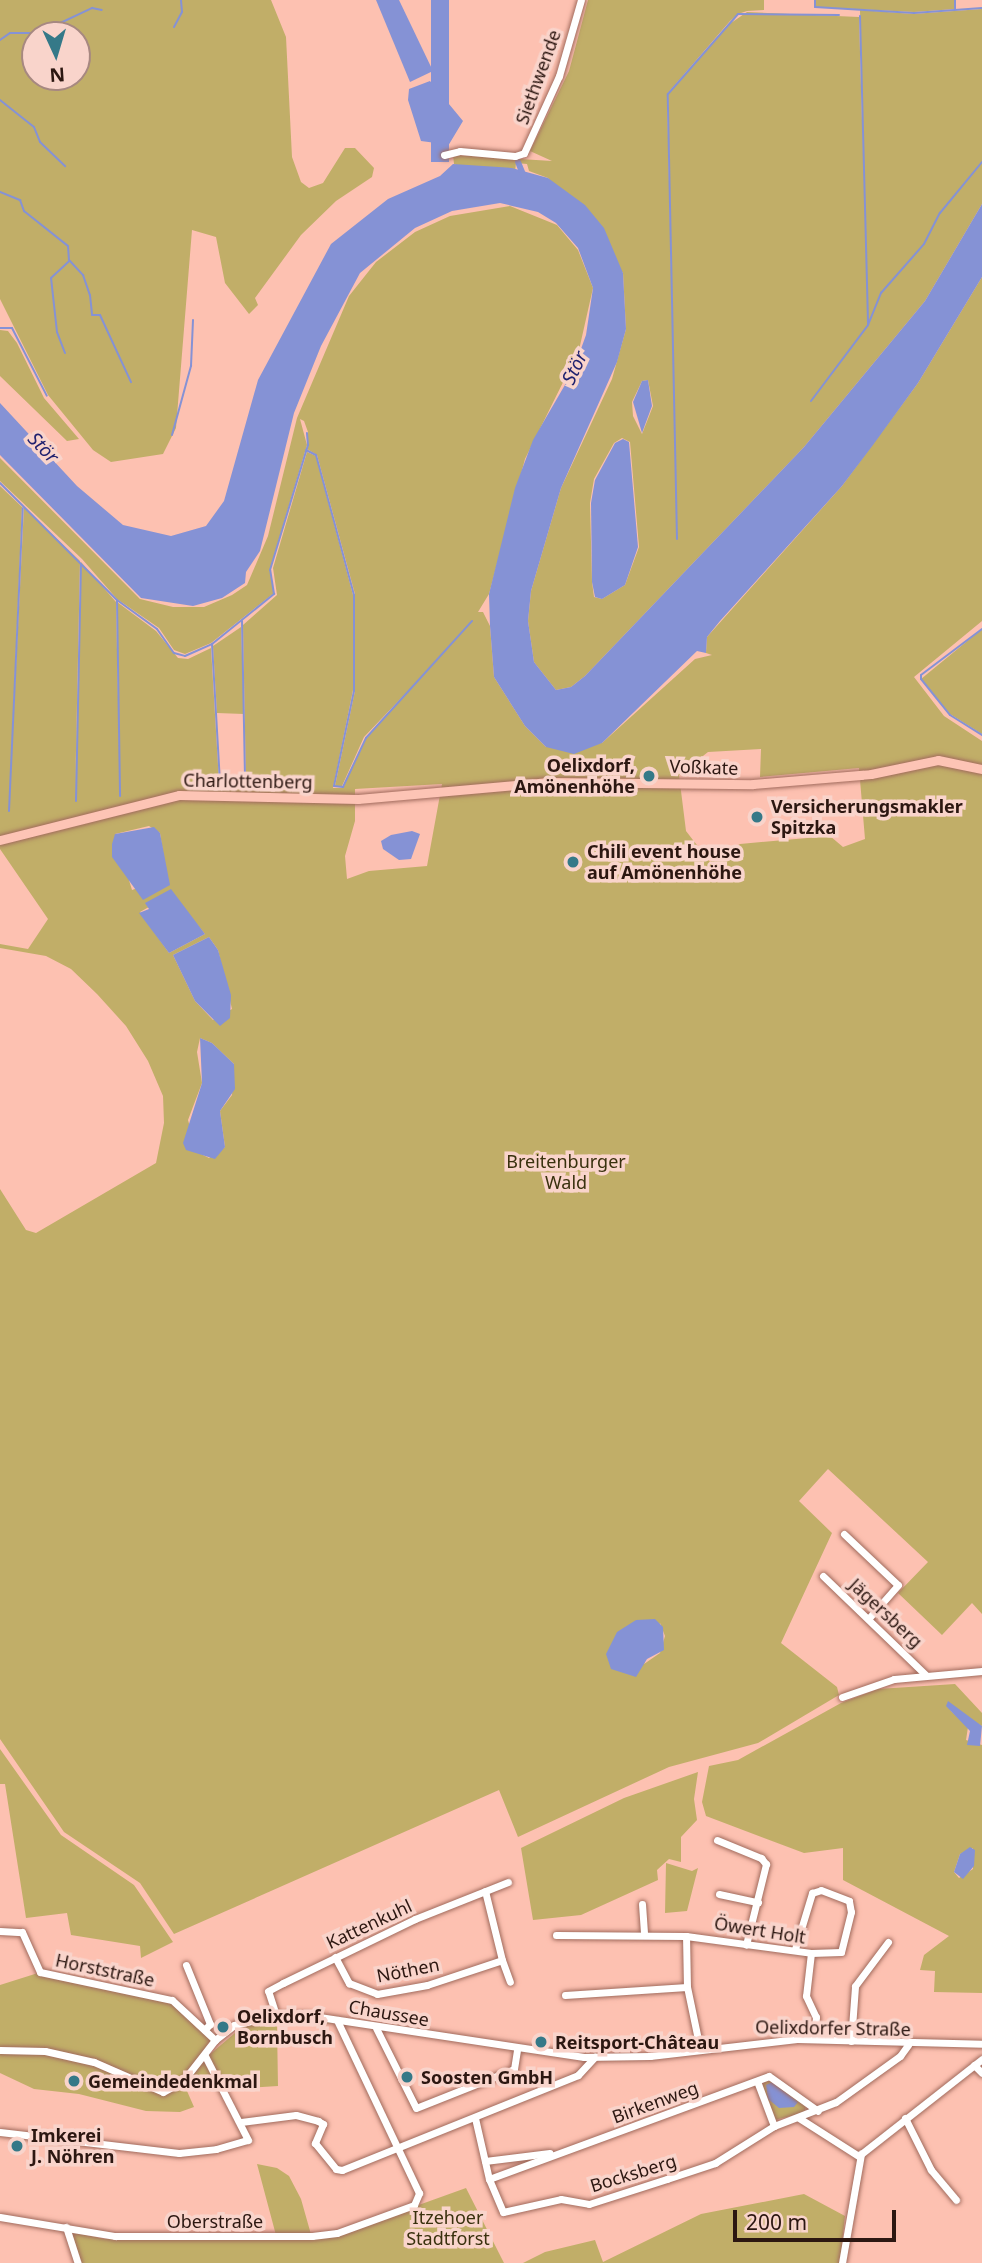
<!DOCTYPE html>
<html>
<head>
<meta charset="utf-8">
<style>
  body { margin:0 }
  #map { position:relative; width:982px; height:2263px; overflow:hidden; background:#fdc1b1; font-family:"Noto Sans",sans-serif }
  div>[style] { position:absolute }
  .green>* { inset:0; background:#c1ae68 }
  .water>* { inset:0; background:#8592d5; transform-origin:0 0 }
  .stream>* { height:2px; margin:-1px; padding:0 1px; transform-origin:1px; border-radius:1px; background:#8592d5 }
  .canal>* { height:6px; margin:-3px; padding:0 3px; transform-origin:3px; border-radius:3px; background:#8592d5 }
  .roads { filter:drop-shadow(0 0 2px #a16b5d) drop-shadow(0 0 2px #a16b5d) }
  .minor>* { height:7px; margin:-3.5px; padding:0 3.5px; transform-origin:3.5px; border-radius:3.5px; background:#fff }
  .major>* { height:9px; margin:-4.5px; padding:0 4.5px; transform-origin:4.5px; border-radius:4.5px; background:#fdc4b5 }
  .dots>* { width:19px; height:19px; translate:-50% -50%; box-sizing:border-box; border:4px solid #f9d4cb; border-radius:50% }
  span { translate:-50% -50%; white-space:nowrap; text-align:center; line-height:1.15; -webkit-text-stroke:7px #f9d4cb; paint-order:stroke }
  .street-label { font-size:18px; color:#2c1711 }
  .poi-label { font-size:18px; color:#2c1711; font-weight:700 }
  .right { translate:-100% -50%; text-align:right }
  .left { translate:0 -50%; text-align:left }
  .park-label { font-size:18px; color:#39310e }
  .water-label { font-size:19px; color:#21226f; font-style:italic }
  .north { position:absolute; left:21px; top:21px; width:70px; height:70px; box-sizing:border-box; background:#f9d4cb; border:2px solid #a78881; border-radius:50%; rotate:176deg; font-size:19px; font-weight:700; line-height:28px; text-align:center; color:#2c1711 }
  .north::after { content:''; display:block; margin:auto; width:24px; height:32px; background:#357988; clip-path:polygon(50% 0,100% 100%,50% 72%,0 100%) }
  .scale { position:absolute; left:733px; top:2210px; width:163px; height:32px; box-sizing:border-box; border:4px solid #2c1711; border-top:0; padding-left:9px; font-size:21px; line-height:24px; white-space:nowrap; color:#2c1711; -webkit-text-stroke:5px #f9d4cb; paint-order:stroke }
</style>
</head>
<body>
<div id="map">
  <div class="green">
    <i style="clip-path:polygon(evenodd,0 0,271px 0,286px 37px,292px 157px,301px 182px,309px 188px,323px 183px,345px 148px,355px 148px,374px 168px,372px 177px,336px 201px,301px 235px,255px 298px,258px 305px,249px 314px,225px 283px,216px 237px,192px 230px,176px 428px,163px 454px,111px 462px,93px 450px,48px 395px,0 299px,0 0,35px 35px,77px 35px,77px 77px,35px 77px,35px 35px)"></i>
    <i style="clip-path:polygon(evenodd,588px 0,764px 0,764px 10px,747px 11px,738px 14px,730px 21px,667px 94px,677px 535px,668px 94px,731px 23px,747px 12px,859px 17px,863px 156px,860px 10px,913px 14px,982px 9px,982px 204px,925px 301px,804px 447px,585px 676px,571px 687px,556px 690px,534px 662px,528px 621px,531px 591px,561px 488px,612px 379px,626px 329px,623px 273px,548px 178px,529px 171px,527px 164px,516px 163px,515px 172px,462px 167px,454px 164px,453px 155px,552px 161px,530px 151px,569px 71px,588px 0,648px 380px,653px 406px,642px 434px,633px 416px,632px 402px,642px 381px,648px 380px,588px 0,622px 438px,630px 442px,639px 547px,625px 585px,602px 599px,594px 597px,592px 582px,590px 503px,594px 479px,614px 443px,622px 438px)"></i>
    <i style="clip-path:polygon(816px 0,954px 0,955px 9px,914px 12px,816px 7px)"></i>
    <i style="clip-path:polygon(evenodd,510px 206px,557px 225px,578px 250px,593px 288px,579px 350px,525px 459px,489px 594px,478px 612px,483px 612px,490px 626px,494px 677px,525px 726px,546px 747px,602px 743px,695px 659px,712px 655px,706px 653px,707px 637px,842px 486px,918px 383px,982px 277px,982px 621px,914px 677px,944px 716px,982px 741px,982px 1614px,972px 1603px,942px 1635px,898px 1593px,928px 1562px,828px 1469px,799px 1501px,832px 1533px,781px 1643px,837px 1687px,839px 1695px,758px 1743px,669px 1767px,518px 1837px,499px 1790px,174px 1934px,140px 1883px,64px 1832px,0 1739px,0 1189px,26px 1230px,36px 1233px,156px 1163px,164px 1123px,163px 1096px,148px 1061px,126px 1026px,97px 994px,71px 969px,46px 956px,0 948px,0 944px,28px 949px,48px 919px,0 849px,0 486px,22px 507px,9px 809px,24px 507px,80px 561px,75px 798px,81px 562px,116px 602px,120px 794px,117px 602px,156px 631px,178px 658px,188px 659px,211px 648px,219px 782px,246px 782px,243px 625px,277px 595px,273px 568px,307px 452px,316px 456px,353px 595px,353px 690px,333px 788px,343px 788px,366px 739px,427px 671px,364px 737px,342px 786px,335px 786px,355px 691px,355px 594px,317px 455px,307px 449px,308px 432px,304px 421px,300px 419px,307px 445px,270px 569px,274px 593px,211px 643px,185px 654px,174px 650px,159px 628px,117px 599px,82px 559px,0 481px,0 458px,140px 599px,173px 607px,204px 607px,232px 595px,247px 585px,268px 536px,297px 418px,349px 296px,376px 262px,415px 232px,450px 216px,510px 206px,761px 749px,760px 777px,859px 768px,865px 839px,843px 847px,830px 836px,740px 844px,710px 862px,686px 831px,679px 775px,708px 752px,761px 749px,510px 206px,442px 784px,427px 866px,369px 871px,347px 879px,345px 856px,355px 821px,355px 789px,442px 784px,510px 206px,149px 826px,160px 833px,167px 878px,132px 890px,115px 834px,149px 826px,510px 206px,172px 894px,205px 934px,169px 953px,140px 912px,172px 894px,510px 206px,209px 937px,218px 950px,232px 1009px,213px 1020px,195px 1001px,173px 955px,209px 937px,510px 206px,200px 1038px,212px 1043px,234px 1064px,232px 1095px,220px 1111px,225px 1147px,209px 1158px,197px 1152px,188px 1120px,202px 1083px,197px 1052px,200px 1038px,510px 206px,660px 1623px,665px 1636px,660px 1653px,644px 1664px,660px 1623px)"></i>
    <i style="clip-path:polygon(0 330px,8px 331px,17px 343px,44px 398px,79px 439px,67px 441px,0 376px)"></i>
    <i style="clip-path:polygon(241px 627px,244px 714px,217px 713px,213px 646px)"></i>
    <i style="clip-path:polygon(982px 629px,982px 734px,950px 714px,921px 679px)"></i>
    <i style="clip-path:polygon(evenodd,955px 1684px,982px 1713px,982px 1726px,950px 1710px,968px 1727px,966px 1740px,982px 1745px,982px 1993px,934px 1992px,935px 1971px,920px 1970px,924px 1955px,949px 1936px,843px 1880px,843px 1848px,804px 1853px,706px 1816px,702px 1802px,709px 1766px,738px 1760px,841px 1703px,878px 1689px,955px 1684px,973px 1848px,973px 1869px,959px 1878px,954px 1872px,960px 1854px,973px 1848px)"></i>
    <i style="clip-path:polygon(0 1749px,61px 1835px,134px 1885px,173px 1942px,141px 1958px,140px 1946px,71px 1935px,67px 1913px,26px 1918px,5px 1784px,0 1784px)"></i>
    <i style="clip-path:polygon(698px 1772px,694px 1799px,697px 1820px,681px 1837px,681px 1862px,669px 1859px,657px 1870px,658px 1880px,581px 1915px,533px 1920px,521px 1848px,624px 1798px)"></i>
    <i style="clip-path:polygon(666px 1863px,692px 1871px,698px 1868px,687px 1911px,665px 1913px)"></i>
    <i style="clip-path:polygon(38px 1973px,171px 2003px,211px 2040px,194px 2066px,168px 2088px,158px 2089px,95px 2060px,45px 2049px,0 2047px,0 1985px)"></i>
    <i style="clip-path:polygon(273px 2017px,305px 2017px,336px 2023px,277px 2025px,278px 2086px,226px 2089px,208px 2056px,242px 2027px)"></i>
    <i style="clip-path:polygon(0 2052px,45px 2053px,94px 2064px,164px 2095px,187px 2081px,205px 2059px,213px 2074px,187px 2091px,194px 2107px,180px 2112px,146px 2111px,79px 2094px,34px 2089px,0 2073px)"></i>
    <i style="clip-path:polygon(766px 2080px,772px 2080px,806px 2106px,804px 2113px,774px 2120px,762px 2085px)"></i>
    <i style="clip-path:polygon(257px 2164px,277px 2168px,289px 2176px,301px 2199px,312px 2238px,338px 2234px,466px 2188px,504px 2263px,79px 2263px,68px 2231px,105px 2239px,277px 2239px)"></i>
    <i style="clip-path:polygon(804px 2194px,845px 2216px,840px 2263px,523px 2263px,545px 2252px,595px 2240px,603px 2262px,701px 2214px)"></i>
  </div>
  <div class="water">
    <i style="clip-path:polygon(376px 0,399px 0,433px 71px,410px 82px)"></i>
    <i style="left:431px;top:0;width:18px;height:162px"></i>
    <i style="clip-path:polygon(430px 81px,463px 121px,445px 151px,436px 143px,421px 141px,408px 100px,409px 89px)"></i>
    <i style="clip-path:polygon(453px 164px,512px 168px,548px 178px,585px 205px,604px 228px,623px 273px,626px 329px,617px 362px,561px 488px,531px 591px,528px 621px,534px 662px,556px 690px,571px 687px,585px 676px,804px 447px,925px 301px,982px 204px,982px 277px,918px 383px,873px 445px,842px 486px,720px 621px,707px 637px,706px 653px,697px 651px,602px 743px,574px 754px,546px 747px,525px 726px,494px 677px,490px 626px,489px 594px,515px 488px,533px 440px,573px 371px,586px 335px,593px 288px,578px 248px,556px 223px,538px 212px,500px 203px,452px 211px,415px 228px,360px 273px,321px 346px,294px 413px,260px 551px,246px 572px,245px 583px,222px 598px,193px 606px,141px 598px,0 455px,0 403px,77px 486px,123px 525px,171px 536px,206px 526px,224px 501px,258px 380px,331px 244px,388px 199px,440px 176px)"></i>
    <i style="clip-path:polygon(648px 380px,652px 406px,642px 433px,633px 402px,642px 381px)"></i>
    <i style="clip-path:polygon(623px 439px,629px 442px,638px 547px,625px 585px,602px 599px,595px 597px,592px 582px,591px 503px,595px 480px,615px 443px)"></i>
    <i style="clip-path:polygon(154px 827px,160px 833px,170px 885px,143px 900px,112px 857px,112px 844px,115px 834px)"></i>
    <i style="clip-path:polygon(412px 831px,420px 834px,411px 859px,399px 860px,383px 849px,381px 841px,391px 835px)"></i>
    <i style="clip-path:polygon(171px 889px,205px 934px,169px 953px,139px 913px,149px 909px,145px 903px)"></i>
    <i style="clip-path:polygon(209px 937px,218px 950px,231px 995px,230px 1018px,220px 1026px,195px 1001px,173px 955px)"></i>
    <i style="clip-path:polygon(200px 1038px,212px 1043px,234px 1064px,235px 1089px,220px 1111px,225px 1147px,215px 1159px,186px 1150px,183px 1143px,202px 1083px)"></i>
    <i style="clip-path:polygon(655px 1619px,663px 1627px,664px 1650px,647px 1659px,636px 1677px,611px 1669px,606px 1654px,617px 1632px,636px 1620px)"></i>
    <i style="clip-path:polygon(948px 1701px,982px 1726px,980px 1746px,967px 1745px,970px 1731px,946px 1706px)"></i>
    <i style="clip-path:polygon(970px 1847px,975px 1850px,974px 1866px,963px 1879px,954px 1872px,960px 1854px)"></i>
    <i style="clip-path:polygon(772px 2082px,798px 2102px,794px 2107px,779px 2108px,768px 2099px,766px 2085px)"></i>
  </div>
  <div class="stream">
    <i style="left:815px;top:0;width:7px;rotate:90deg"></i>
    <i style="left:815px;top:7px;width:99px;rotate:3.5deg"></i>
    <i style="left:914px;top:13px;width:68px;rotate:-4.2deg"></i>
    <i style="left:955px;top:0;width:9px;rotate:90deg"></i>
    <i style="left:860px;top:16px;width:309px;rotate:88.5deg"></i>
    <i style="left:174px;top:27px;width:17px;rotate:-62deg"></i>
    <i style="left:182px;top:12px;width:12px;rotate:-95deg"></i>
    <i style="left:0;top:40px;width:12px;rotate:-35deg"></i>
    <i style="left:10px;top:33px;width:29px"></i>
    <i style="left:39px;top:33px;width:59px;rotate:-25.3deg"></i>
    <i style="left:92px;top:8px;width:10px;rotate:11deg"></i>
    <i style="left:0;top:100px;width:43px;rotate:38.5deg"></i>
    <i style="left:34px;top:127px;width:16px;rotate:68deg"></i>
    <i style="left:40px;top:142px;width:35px;rotate:44deg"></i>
    <i style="left:0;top:192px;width:22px;rotate:22deg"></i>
    <i style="left:20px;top:200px;width:12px;rotate:70deg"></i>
    <i style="left:24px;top:211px;width:56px;rotate:38.5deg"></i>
    <i style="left:68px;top:246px;width:14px;rotate:86deg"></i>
    <i style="left:69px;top:260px;width:21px;rotate:47deg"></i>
    <i style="left:83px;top:275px;width:21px;rotate:71deg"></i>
    <i style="left:90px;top:295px;width:20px;rotate:84deg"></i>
    <i style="left:92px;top:315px;width:8px"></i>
    <i style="left:100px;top:315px;width:74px;rotate:65.2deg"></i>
    <i style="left:0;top:328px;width:12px"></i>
    <i style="left:12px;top:328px;width:76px;rotate:62.8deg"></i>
    <i style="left:65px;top:353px;width:22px;rotate:-111deg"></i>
    <i style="left:57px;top:332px;width:54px;rotate:-96.3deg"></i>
    <i style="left:51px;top:278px;width:25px;rotate:-43deg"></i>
    <i style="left:811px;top:401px;width:95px;rotate:-53.1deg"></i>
    <i style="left:868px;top:325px;width:35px;rotate:-68deg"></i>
    <i style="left:881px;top:293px;width:65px;rotate:-48.7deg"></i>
    <i style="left:924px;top:244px;width:35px;rotate:-63deg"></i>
    <i style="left:940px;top:213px;width:66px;rotate:-50.5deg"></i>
    <i style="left:172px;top:435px;width:72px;rotate:-74.6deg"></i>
    <i style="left:191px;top:366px;width:46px;rotate:-87.5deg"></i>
    <i style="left:306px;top:450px;width:11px;rotate:27deg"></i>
    <i style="left:316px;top:455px;width:145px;rotate:74.8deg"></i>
    <i style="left:354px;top:595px;width:96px;rotate:90deg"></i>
    <i style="left:354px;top:691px;width:97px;rotate:101.9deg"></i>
    <i style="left:334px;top:786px;width:9px;rotate:6deg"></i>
    <i style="left:343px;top:787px;width:54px;rotate:-64.9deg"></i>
    <i style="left:366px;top:738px;width:158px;rotate:-47.8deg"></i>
    <i style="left:0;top:483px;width:165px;rotate:45deg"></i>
    <i style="left:117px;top:600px;width:49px;rotate:35.9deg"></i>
    <i style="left:157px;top:629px;width:29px;rotate:55deg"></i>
    <i style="left:174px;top:653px;width:11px;rotate:15deg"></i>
    <i style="left:185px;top:656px;width:30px;rotate:-24deg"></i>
    <i style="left:212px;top:644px;width:80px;rotate:-38.9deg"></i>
    <i style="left:274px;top:594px;width:24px;rotate:-99deg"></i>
    <i style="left:270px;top:570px;width:131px;rotate:-73.1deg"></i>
    <i style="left:308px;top:445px;width:12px;rotate:-95deg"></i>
    <i style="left:677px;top:539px;width:445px;rotate:-91.2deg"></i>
    <i style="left:668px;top:94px;width:106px;rotate:-48.8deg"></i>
    <i style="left:738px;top:14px;width:101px;rotate:0.6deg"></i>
    <i style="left:117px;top:601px;width:195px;rotate:89.1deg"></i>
    <i style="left:242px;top:621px;width:160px;rotate:88.9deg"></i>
    <i style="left:982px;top:629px;width:76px;rotate:143deg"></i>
    <i style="left:921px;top:675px;width:4px;rotate:90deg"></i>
    <i style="left:921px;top:679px;width:46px;rotate:51.1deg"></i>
    <i style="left:950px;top:715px;width:38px;rotate:32deg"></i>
    <i style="left:212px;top:644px;width:138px;rotate:86.7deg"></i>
    <i style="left:76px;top:801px;width:237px;rotate:-88.8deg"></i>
    <i style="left:9px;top:811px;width:303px;rotate:-87.4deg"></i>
  </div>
  <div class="canal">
    <i style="left:518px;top:162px;width:16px;rotate:68deg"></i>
  </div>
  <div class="roads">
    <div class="minor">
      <i style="left:444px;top:155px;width:16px;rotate:-14deg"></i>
      <i style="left:460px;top:151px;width:55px;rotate:5.2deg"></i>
      <i style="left:515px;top:156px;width:9px;rotate:-18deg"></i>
      <i style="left:524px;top:153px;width:85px;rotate:-65.6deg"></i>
      <i style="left:559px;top:76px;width:79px;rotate:-73.9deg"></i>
      <i style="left:844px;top:1534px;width:74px;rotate:43.4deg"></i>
      <i style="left:898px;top:1585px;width:44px;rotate:131.3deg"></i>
      <i style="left:823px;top:1576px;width:143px;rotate:43.9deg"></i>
      <i style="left:842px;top:1697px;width:55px;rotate:-19.1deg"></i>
      <i style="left:894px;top:1679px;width:88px;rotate:-5.2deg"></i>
      <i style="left:717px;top:1840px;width:48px;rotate:22.2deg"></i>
      <i style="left:761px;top:1858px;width:8px;rotate:50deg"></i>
      <i style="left:766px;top:1864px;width:83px;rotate:103.9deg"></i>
      <i style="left:719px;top:1894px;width:40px;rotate:12deg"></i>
      <i style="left:642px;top:1904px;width:29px;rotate:86deg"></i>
      <i style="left:0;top:1931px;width:22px;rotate:3deg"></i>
      <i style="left:22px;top:1932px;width:44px;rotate:65.8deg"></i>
      <i style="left:40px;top:1972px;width:135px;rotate:12deg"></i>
      <i style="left:172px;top:2000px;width:59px;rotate:42.9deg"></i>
      <i style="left:556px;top:1935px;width:130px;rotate:0.4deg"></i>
      <i style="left:795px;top:1949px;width:59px;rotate:-73.1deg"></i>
      <i style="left:812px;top:1893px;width:9px;rotate:-18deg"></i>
      <i style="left:821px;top:1890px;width:30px;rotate:21deg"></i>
      <i style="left:849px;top:1901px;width:11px;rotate:80deg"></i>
      <i style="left:851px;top:1912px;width:41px;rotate:104deg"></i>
      <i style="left:841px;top:1952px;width:30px;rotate:178deg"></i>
      <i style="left:335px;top:1957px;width:30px;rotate:62deg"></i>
      <i style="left:349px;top:1983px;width:30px;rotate:21deg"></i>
      <i style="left:377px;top:1994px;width:51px;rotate:-10.2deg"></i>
      <i style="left:427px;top:1985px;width:79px;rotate:-18.4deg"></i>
      <i style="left:502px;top:1960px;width:71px;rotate:-103.8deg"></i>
      <i style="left:502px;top:1960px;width:23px;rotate:70deg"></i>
      <i style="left:186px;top:1965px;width:64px;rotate:67.9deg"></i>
      <i style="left:210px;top:2024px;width:8px;rotate:135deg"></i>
      <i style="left:565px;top:1995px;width:122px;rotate:-3.8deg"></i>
      <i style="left:276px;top:2015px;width:25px;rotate:-108deg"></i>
      <i style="left:268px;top:1991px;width:17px;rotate:-28deg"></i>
      <i style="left:283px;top:1983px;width:147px;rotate:-25.9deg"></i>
      <i style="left:415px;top:1919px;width:100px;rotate:-21.7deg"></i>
      <i style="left:376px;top:2028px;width:89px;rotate:63.4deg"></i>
      <i style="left:416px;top:2108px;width:105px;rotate:-21.7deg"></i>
      <i style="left:514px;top:2069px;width:19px;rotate:-81deg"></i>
      <i style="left:851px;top:2041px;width:55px;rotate:-85.8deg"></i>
      <i style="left:855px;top:1986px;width:55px;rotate:-53.1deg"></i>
      <i style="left:700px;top:2049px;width:63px;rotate:-101.8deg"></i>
      <i style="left:687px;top:1987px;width:51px;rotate:-91.1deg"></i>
      <i style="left:686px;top:1936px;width:126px;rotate:7.7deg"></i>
      <i style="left:811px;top:1953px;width:43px;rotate:96.6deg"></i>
      <i style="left:806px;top:1996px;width:23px;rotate:65deg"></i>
      <i style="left:816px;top:2017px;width:22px;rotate:95deg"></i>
      <i style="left:0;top:2050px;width:45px;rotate:1.3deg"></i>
      <i style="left:45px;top:2051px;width:50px;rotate:12.7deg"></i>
      <i style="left:94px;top:2062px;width:75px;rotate:23.5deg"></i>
      <i style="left:163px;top:2092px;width:23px;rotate:-29deg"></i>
      <i style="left:183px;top:2081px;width:52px;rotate:-52deg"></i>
      <i style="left:215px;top:2040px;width:24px;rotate:-38deg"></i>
      <i style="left:234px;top:2025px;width:43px;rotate:-13.4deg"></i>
      <i style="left:276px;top:2015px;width:30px"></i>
      <i style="left:306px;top:2015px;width:281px;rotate:8.6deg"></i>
      <i style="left:584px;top:2057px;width:66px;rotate:-0.9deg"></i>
      <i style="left:650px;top:2056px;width:148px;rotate:-6.6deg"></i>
      <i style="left:797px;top:2039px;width:185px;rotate:1.5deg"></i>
      <i style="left:974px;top:2065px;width:11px;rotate:45deg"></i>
      <i style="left:757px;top:2081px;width:48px;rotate:69.3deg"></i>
      <i style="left:475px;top:2118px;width:63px;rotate:77.1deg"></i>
      <i style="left:489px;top:2179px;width:298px;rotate:-20.2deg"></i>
      <i style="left:769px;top:2076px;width:60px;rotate:35.5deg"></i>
      <i style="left:799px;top:2118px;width:72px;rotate:32.6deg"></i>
      <i style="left:905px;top:2118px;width:58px;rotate:63.4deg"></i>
      <i style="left:931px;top:2170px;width:39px;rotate:50deg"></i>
      <i style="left:241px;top:2122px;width:55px;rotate:-7.3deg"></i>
      <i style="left:296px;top:2115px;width:23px;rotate:15deg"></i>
      <i style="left:318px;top:2121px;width:6px;rotate:31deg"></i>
      <i style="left:323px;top:2124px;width:21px;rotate:113deg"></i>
      <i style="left:315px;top:2143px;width:33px;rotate:51deg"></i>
      <i style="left:336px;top:2169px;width:6px;rotate:9deg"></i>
      <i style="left:342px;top:2170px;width:254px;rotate:-21.9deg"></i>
      <i style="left:578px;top:2075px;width:25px;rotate:-47deg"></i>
      <i style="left:0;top:2132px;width:180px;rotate:6.7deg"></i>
      <i style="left:179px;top:2153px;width:37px;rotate:-6deg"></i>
      <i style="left:216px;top:2149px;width:33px;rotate:-16deg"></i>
      <i style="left:248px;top:2140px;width:94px;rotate:-117.1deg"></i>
      <i style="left:485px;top:2161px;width:65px;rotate:-7deg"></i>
      <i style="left:489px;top:2179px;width:36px;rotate:67deg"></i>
      <i style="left:503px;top:2212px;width:59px;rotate:-12.6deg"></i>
      <i style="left:561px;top:2199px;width:28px;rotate:10deg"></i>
      <i style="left:589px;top:2204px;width:82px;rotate:-17.8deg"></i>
      <i style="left:667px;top:2179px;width:51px;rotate:-18.4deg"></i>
      <i style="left:715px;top:2163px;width:70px;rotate:-32.1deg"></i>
      <i style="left:774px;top:2126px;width:66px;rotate:-21.2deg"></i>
      <i style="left:836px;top:2102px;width:79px;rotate:-35.7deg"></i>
      <i style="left:900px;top:2056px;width:14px;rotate:-54deg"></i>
      <i style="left:0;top:2217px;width:117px;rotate:9.4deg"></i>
      <i style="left:115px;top:2236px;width:197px"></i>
      <i style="left:312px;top:2236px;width:25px;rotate:-7deg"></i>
      <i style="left:337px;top:2233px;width:82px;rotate:-20deg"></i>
      <i style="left:414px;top:2205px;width:13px;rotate:-67deg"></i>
      <i style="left:419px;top:2193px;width:191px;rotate:-115.4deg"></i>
      <i style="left:66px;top:2227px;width:38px;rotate:72deg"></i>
      <i style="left:842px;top:2263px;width:111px;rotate:-80.1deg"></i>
      <i style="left:861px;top:2154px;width:154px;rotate:-38.1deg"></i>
    </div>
    <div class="major">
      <i style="left:0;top:840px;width:185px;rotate:-14.1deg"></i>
      <i style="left:179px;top:795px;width:179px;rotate:1.3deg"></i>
      <i style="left:358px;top:799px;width:192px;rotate:-5.1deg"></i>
      <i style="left:549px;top:782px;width:204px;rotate:0.6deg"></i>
      <i style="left:753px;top:784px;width:118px;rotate:-4.8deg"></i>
      <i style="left:871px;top:774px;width:68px;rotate:-11.8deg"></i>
      <i style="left:938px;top:760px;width:45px;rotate:11.6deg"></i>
    </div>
  </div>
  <div class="dots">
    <i style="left:649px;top:776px;background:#357988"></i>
    <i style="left:757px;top:817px;background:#357988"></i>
    <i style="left:573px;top:862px;background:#357988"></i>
    <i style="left:223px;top:2027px;background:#357988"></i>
    <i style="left:541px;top:2042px;background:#357988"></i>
    <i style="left:407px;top:2077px;background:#357988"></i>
    <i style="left:74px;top:2081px;background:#357988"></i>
    <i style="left:17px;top:2146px;background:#357988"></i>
  </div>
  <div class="street-label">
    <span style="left:538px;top:77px;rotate:-70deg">Siethwende</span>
    <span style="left:704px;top:767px;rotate:2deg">Voßkate</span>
    <span style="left:248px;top:781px;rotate:1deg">Charlottenberg</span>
    <span style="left:886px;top:1613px;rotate:43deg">Jägersberg</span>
    <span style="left:369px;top:1924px;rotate:-25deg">Kattenkuhl</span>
    <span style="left:760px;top:1930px;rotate:9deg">Öwert Holt</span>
    <span style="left:105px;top:1970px;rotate:12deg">Horststraße</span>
    <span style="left:408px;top:1970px;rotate:-11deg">Nöthen</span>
    <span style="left:389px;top:2013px;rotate:10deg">Chaussee</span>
    <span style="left:833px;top:2028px;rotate:1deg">Oelixdorfer Straße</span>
    <span style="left:655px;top:2102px;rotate:-20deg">Birkenweg</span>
    <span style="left:633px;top:2173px;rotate:-17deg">Bocksberg</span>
    <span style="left:215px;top:2221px">Oberstraße</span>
  </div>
  <div class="poi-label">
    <span class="right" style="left:635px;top:776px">Oelixdorf,<br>Amönenhöhe</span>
    <span class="left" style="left:771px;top:817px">Versicherungsmakler<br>Spitzka</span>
    <span class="left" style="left:587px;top:862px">Chili event house<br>auf Amönenhöhe</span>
    <span class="left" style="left:237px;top:2027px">Oelixdorf,<br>Bornbusch</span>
    <span class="left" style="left:555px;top:2042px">Reitsport-Château</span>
    <span class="left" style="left:421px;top:2077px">Soosten GmbH</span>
    <span class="left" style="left:88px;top:2081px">Gemeindedenkmal</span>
    <span class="left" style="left:31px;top:2146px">Imkerei<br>J. Nöhren</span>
  </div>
  <div class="park-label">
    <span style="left:566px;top:1172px">Breitenburger<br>Wald</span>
    <span style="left:448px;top:2228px">Itzehoer<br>Stadtforst</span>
  </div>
  <div class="water-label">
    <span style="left:575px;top:368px;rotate:-65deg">Stör</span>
    <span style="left:43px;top:448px;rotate:46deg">Stör</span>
  </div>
  <div class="north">N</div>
  <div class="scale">200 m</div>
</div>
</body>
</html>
